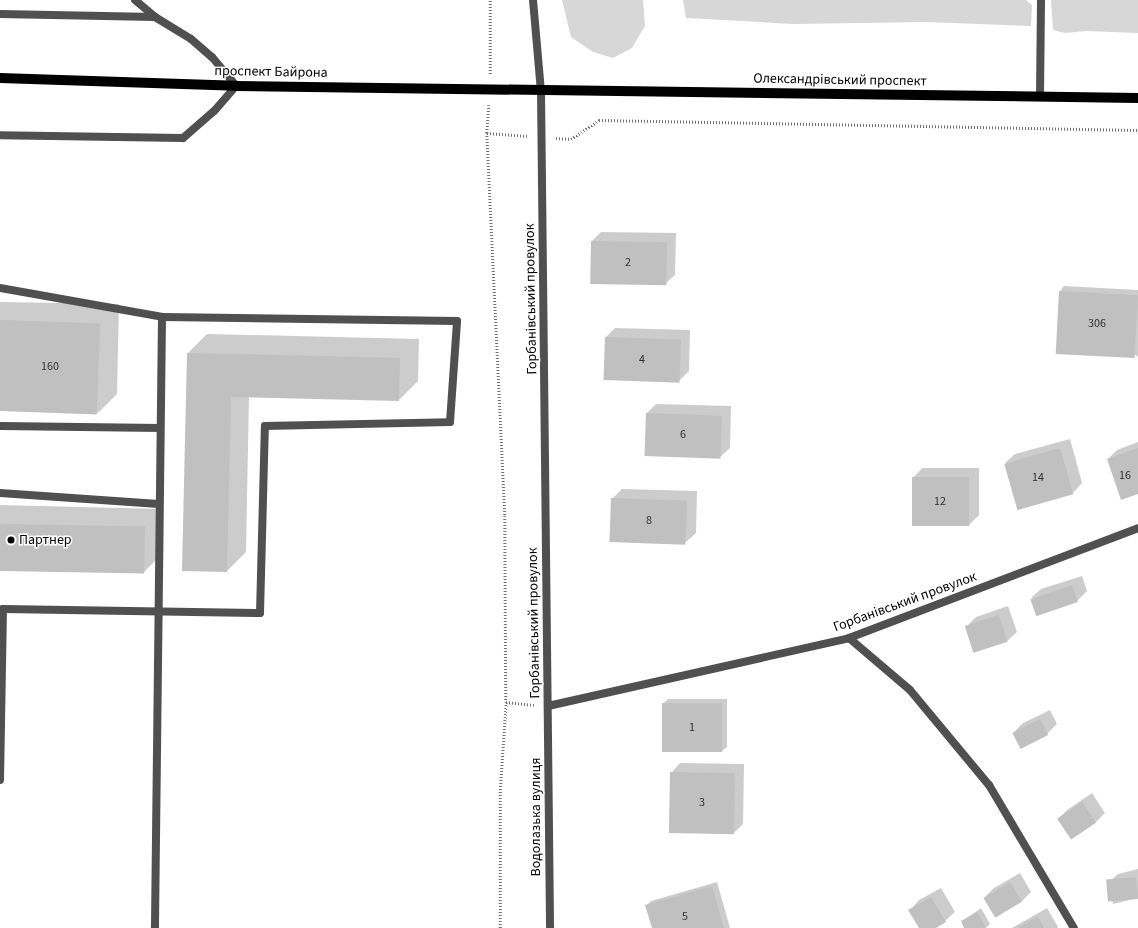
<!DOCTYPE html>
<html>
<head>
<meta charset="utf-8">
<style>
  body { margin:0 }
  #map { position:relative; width:1138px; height:928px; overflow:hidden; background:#fff; font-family:"Source Sans 3",sans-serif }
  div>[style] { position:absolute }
  .green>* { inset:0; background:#d7d7d7 }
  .shadow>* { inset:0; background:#0003 }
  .building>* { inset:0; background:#c0c0c0; transform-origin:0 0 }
  .path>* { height:2.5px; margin-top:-1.25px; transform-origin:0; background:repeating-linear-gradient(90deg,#727272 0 1px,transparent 0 3px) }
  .service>* { height:8px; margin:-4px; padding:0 4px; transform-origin:4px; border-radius:4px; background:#505050 }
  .minor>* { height:8px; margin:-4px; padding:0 4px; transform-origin:4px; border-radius:4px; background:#505050 }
  .tertiary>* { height:8px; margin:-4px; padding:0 4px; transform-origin:4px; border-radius:4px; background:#505050 }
  .primary>* { height:10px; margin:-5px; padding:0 5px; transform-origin:5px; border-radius:5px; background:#000 }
  .dots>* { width:11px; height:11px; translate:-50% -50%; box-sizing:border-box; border:2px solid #fff; border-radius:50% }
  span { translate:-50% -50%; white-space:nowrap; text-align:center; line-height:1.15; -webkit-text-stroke:3px #fff; paint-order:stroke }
  .number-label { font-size:12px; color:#303030 }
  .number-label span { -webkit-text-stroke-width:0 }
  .street-label { font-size:14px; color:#000 }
  .poi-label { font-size:14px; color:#000 }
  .left { translate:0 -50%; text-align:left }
</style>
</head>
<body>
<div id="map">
  <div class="green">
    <i style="clip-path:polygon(562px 0,643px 0,645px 26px,632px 48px,613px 58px,593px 52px,571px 37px)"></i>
    <i style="clip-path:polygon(683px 0,1026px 0,1032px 5px,1031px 26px,926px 22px,793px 24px,686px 18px)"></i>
    <i style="clip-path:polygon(1051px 0,1138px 0,1138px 33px,1086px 31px,1065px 33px,1053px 30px)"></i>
  </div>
  <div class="shadow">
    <i style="clip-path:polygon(601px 232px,676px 233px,675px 275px,665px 284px,592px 241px)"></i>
    <i style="clip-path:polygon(1064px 286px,1138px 290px,1138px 357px,1060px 291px)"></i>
    <i style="clip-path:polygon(0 302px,119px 304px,117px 394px,98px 413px,0 410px)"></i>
    <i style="clip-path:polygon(615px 328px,690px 330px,689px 371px,679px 381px,606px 337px)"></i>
    <i style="clip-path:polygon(207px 334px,419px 339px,418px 381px,399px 400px,249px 396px,246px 552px,227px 571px,183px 570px,188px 353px)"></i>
    <i style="clip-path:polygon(656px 404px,731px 406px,730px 448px,720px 457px,647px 413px)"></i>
    <i style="clip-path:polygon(1070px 439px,1082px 483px,1073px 493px,1005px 463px,1015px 454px)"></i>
    <i style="clip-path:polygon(1138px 442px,1138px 493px,1108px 459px,1117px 450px)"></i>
    <i style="clip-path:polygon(922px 468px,979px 468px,979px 515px,969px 525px,912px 525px,913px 478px)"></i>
    <i style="clip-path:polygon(622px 489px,697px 491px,696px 533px,686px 542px,612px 499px)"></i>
    <i style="clip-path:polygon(0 505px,163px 509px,162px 554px,143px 573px,0 570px)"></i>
    <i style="clip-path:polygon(1082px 576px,1087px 591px,1077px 601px,1031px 598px,1041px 589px)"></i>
    <i style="clip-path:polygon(1008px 606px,1017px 632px,1007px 641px,966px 627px,976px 617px)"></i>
    <i style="clip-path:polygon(668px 699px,727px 699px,727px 747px,722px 751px,663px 704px)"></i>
    <i style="clip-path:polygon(1050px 710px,1057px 724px,1047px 734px,1014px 732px,1023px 723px)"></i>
    <i style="clip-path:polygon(680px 763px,744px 764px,743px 824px,734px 833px,671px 773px)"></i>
    <i style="clip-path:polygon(1092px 793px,1105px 813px,1096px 822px,1071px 839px,1058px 819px,1067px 810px)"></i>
    <i style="clip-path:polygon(1138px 869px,1138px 898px,1113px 904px,1108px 883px,1118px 874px)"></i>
    <i style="clip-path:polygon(1020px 873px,1031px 892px,1021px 902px,984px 898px,994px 888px)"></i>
    <i style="clip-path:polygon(717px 882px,730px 928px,653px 928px,646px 906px,651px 901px)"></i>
    <i style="clip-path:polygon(941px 888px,955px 912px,945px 921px,934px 928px,920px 928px,910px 910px,919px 900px)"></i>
    <i style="clip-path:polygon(981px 908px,990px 924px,986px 928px,966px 928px,962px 922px)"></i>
    <i style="clip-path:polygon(1047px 908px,1058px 927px,1057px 928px,1012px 928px)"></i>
  </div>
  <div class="building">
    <i style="left:591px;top:241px;width:76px;height:43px;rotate:1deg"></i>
    <i style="left:1059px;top:291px;width:79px;height:63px;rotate:3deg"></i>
    <i style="left:0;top:320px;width:100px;height:91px;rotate:2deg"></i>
    <i style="left:605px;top:337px;width:76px;height:43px;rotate:2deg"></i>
    <i style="clip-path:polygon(187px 353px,400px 358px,399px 401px,231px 397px,227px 572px,182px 571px)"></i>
    <i style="left:646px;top:413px;width:76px;height:43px;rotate:2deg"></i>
    <i style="left:1060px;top:448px;width:48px;height:58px;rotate:74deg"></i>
    <i style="clip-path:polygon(1138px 448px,1138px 494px,1121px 500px,1107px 459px)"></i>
    <i style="left:912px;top:477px;width:57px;height:49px"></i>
    <i style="left:611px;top:498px;width:76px;height:44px;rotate:2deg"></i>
    <i style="left:0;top:524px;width:145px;height:47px;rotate:1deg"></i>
    <i style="left:1072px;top:585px;width:18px;height:44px;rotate:71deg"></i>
    <i style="left:999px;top:615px;width:28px;height:36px;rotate:72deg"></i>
    <i style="left:662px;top:703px;width:60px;height:49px"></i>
    <i style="left:1040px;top:719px;width:18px;height:31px;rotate:63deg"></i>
    <i style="left:670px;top:772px;width:65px;height:61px;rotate:1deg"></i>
    <i style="left:1082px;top:802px;width:25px;height:30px;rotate:56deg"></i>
    <i style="left:1136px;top:877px;width:22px;height:30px;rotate:85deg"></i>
    <i style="left:1010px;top:882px;width:23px;height:31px;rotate:59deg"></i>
    <i style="clip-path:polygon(712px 886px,724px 928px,652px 928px,645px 905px)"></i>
    <i style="clip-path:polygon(931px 897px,946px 922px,936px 928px,919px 928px,908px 910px)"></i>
    <i style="clip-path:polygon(977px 912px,986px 928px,964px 928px,961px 921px)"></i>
    <i style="clip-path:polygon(1038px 916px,1044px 928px,1018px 928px)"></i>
  </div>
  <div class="path">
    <i style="left:490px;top:74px;width:74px;rotate:-90deg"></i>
    <i style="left:489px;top:105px;width:28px;rotate:94deg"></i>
    <i style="left:487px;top:133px;width:383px;rotate:87.3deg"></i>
    <i style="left:505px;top:516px;width:186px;rotate:89.7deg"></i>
    <i style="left:506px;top:702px;width:28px;rotate:6deg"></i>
    <i style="left:487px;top:133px;width:40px;rotate:4.3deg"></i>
    <i style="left:556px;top:138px;width:15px;rotate:4deg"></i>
    <i style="left:571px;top:139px;width:34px;rotate:-34deg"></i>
    <i style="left:599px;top:120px;width:539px;rotate:1.06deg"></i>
    <i style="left:500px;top:928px;width:138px;rotate:-90deg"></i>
    <i style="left:500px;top:790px;width:88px;rotate:-86.1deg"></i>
  </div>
  <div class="service">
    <i style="left:135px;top:0;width:26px;rotate:40deg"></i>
    <i style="left:0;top:14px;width:155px;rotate:1.1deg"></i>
    <i style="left:155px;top:17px;width:42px;rotate:31.4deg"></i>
    <i style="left:191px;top:39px;width:28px;rotate:41deg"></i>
    <i style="left:212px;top:57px;width:38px;rotate:50deg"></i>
    <i style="left:236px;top:86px;width:33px;rotate:131deg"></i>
    <i style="left:214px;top:111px;width:41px;rotate:138.9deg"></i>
    <i style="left:183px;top:138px;width:183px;rotate:-179.1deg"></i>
    <i style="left:1040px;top:96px;width:96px;rotate:-89.4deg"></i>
    <i style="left:0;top:288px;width:165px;rotate:10.1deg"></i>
    <i style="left:162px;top:317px;width:611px;rotate:90.66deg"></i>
    <i style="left:0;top:426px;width:160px;rotate:0.7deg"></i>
    <i style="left:0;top:493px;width:159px;rotate:4deg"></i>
    <i style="left:0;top:780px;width:171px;rotate:-89deg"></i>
    <i style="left:3px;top:609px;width:257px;rotate:0.9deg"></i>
    <i style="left:260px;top:613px;width:187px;rotate:-88.5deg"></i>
    <i style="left:265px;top:426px;width:185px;rotate:-1.2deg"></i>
    <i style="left:450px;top:422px;width:101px;rotate:-86deg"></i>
    <i style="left:457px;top:321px;width:295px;rotate:-179.2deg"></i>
  </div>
  <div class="minor">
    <i style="left:849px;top:638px;width:80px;rotate:40.4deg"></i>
    <i style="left:910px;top:690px;width:124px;rotate:50.3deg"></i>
    <i style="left:989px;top:785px;width:166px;rotate:59.3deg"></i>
    <i style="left:548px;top:706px;width:309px;rotate:-12.7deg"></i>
    <i style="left:849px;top:638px;width:309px;rotate:-20.8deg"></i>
  </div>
  <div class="tertiary">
    <i style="left:533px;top:0;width:91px;rotate:85deg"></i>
    <i style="left:541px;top:91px;width:837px;rotate:89.38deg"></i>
  </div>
  <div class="primary">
    <i style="left:0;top:78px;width:236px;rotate:1.9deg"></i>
    <i style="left:236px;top:86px;width:902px;rotate:0.76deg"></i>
  </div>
  <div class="dots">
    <i style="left:11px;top:540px;background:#000"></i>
  </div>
  <div class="number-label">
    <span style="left:628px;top:263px">2</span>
    <span style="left:1097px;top:324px">306</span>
    <span style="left:642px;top:360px">4</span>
    <span style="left:50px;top:367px">160</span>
    <span style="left:683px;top:435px">6</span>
    <span style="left:1125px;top:476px">16</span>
    <span style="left:1038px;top:478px">14</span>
    <span style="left:940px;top:502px">12</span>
    <span style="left:649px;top:521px">8</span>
    <span style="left:692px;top:728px">1</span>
    <span style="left:702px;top:803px">3</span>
    <span style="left:685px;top:917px">5</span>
  </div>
  <div class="street-label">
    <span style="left:271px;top:72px;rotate:1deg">проспект Байрона</span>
    <span style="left:840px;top:80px;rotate:1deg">Олександрівський проспект</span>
    <span style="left:531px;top:299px;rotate:-91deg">Горбанівський провулок</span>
    <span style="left:905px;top:602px;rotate:-20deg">Горбанівський провулок</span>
    <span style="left:534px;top:623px;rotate:-91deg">Горбанівський провулок</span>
    <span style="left:536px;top:817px;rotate:-90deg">Водолазька вулиця</span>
  </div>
  <div class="poi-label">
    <span class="left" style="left:19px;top:540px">Партнер</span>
  </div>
</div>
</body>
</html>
